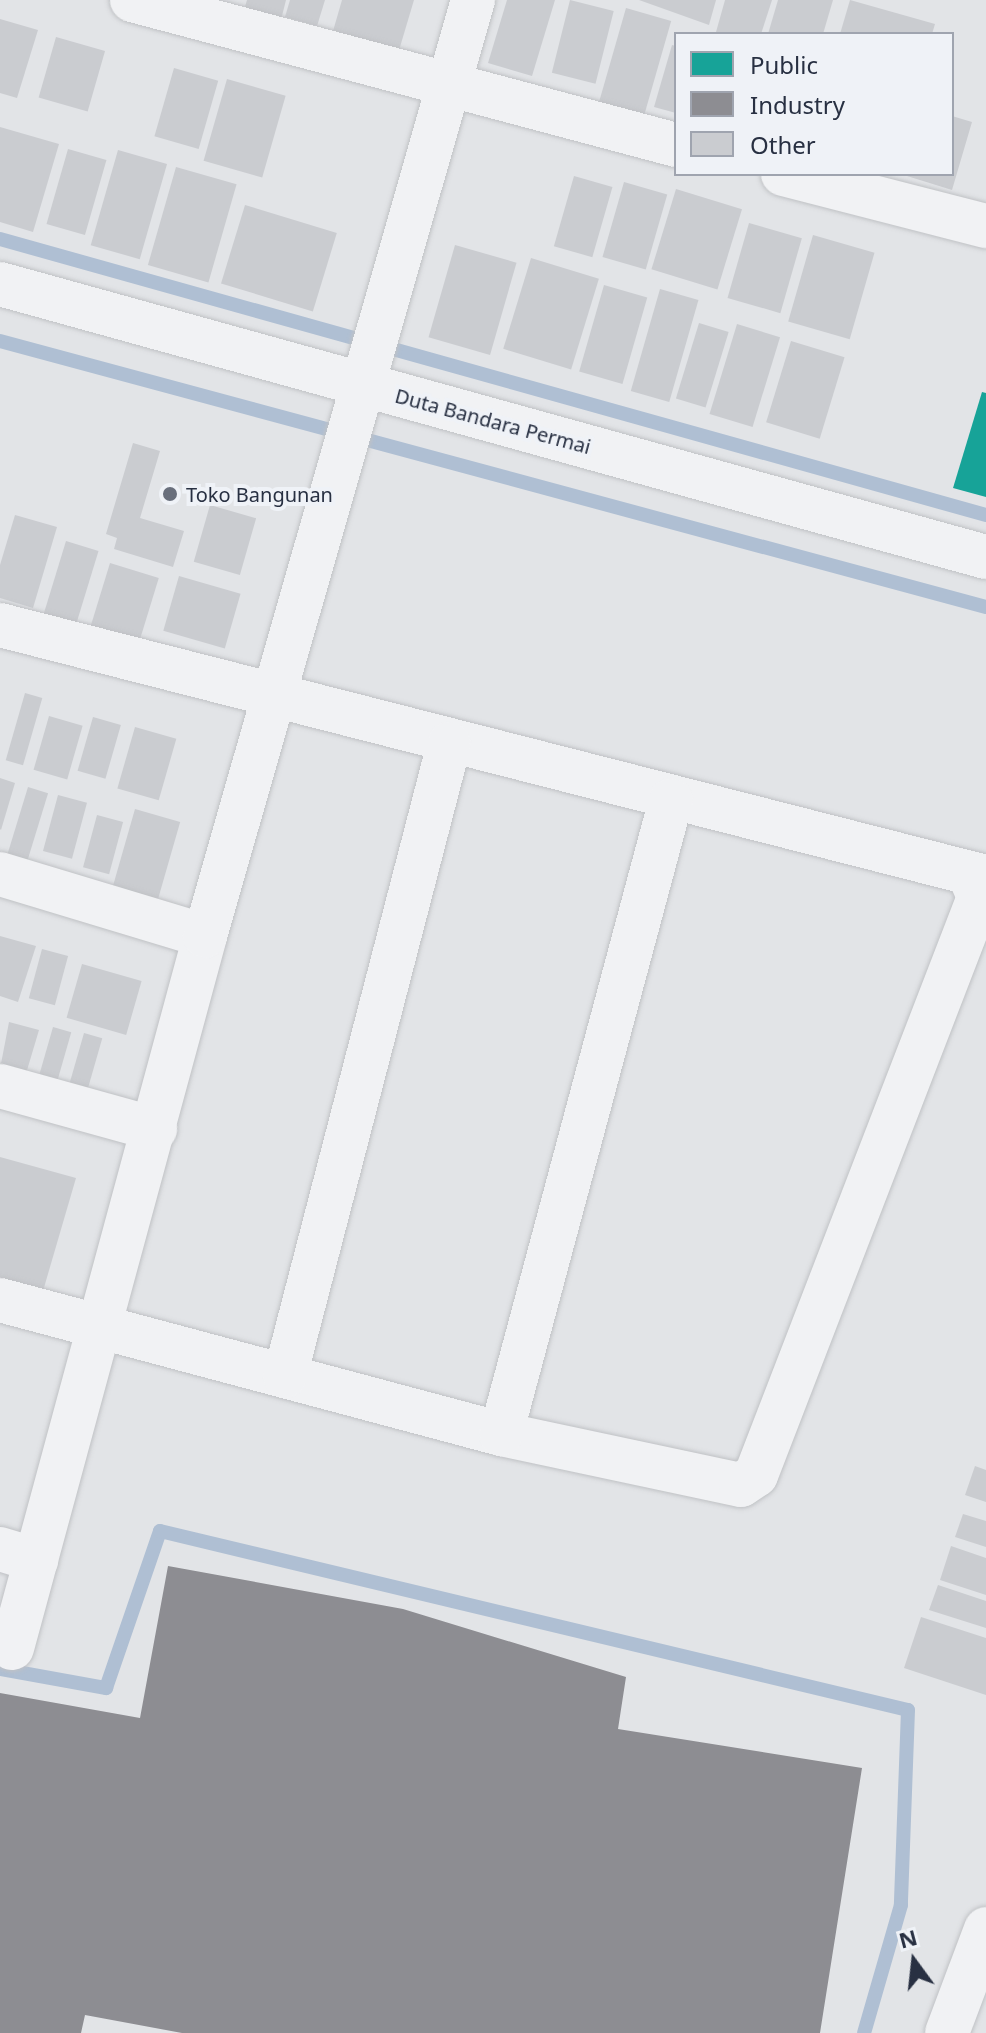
<!DOCTYPE html>
<html>
<head>
<meta charset="utf-8">
<style>
  body { margin:0 }
  #map { position:relative; width:986px; height:2033px; overflow:hidden; background:#e2e4e7; font-family:"Noto Sans",sans-serif }
  div>[style] { position:absolute }
  .public>* { inset:0; background:#17a398 }
  .industry>* { inset:0; background:#8d8d92 }
  .stream>* { height:14px; margin:-7px; padding:0 7px; transform-origin:7px; border-radius:7px; background:#afbfd3 }
  .building>* { inset:0; background:#caccd0; transform-origin:0 0 }
  .roads { filter:drop-shadow(0 0 2px #c0c2c5) drop-shadow(0 0 2px #c0c2c5) }
  .minor>* { height:44px; margin:-22px; padding:0 22px; transform-origin:22px; border-radius:22px; background:#f1f2f4 }
  .dots>* { width:22px; height:22px; translate:-50% -50%; box-sizing:border-box; border:4px solid #eff2f7; border-radius:50% }
  span { translate:-50% -50%; white-space:nowrap; text-align:center; line-height:1.15; -webkit-text-stroke:8px #eff2f7; paint-order:stroke }
  .street-label { font-size:20px; color:#283042 }
  .poi-label { font-size:20px; color:#283042 }
  .left { translate:0 -50%; text-align:left }
  .legend { position:absolute; left:674px; top:32px; width:280px; height:144px; box-sizing:border-box; background:#eff2f7; border:2px solid #9fa4af; margin:0; padding:10px 14px; list-style:none; font-size:24px; color:#283042 }
  .legend li { display:flex; align-items:center; gap:16px; height:40px }
  .legend b { width:40px; border:2px solid #9fa4af }
  .north { position:absolute; left:874px; top:1921px; width:80px; height:80px; -webkit-text-stroke:6px #eff2f7; paint-order:stroke; rotate:345deg; font-size:22px; font-weight:700; line-height:32px; text-align:center; color:#283042 }
  .north::after { content:''; display:block; margin:auto; width:28px; height:36px; background:#283042; clip-path:polygon(50% 0,100% 100%,50% 72%,0 100%) }
</style>
</head>
<body>
<div id="map">
  <div class="public">
    <i style="clip-path:polygon(982px 392px,986px 393px,986px 497px,953px 488px)"></i>
  </div>
  <div class="industry">
    <i style="clip-path:polygon(168px 1566px,403px 1609px,626px 1677px,618px 1729px,862px 1768px,820px 2033px,182px 2033px,85px 2015px,81px 2033px,0 2033px,0 1693px,140px 1718px)"></i>
  </div>
  <div class="stream">
    <i style="left:0;top:239px;width:1024px;rotate:15.64deg"></i>
    <i style="left:0;top:341px;width:1021px;rotate:15.1deg"></i>
    <i style="left:0;top:1669px;width:108px;rotate:10.2deg"></i>
    <i style="left:106px;top:1688px;width:166px;rotate:-71deg"></i>
    <i style="left:160px;top:1531px;width:769px;rotate:13.46deg"></i>
    <i style="left:908px;top:1710px;width:195px;rotate:92.1deg"></i>
    <i style="left:901px;top:1905px;width:133px;rotate:106.1deg"></i>
  </div>
  <div class="building">
    <i style="clip-path:polygon(247px 0,286px 0,281px 20px,244px 10px)"></i>
    <i style="clip-path:polygon(290px 0,325px 0,317px 26px,285px 17px)"></i>
    <i style="clip-path:polygon(342px 0,414px 0,397px 57px,331px 38px)"></i>
    <i style="clip-path:polygon(507px 0,555px 0,532px 76px,488px 63px)"></i>
    <i style="left:570px;top:0;width:45px;height:75px;rotate:14deg"></i>
    <i style="clip-path:polygon(639px 0,716px 0,709px 25px)"></i>
    <i style="clip-path:polygon(725px 0,772px 0,761px 34px,716px 32px)"></i>
    <i style="clip-path:polygon(778px 0,833px 0,823px 34px,768px 34px)"></i>
    <i style="clip-path:polygon(850px 0,935px 24px,932px 34px,840px 34px)"></i>
    <i style="left:626px;top:8px;width:47px;height:104px;rotate:16deg"></i>
    <i style="clip-path:polygon(0 19px,38px 30px,17px 98px,0 93px)"></i>
    <i style="left:56px;top:37px;width:51px;height:63px;rotate:16deg"></i>
    <i style="clip-path:polygon(672px 45px,676px 46px,676px 113px,654px 107px)"></i>
    <i style="left:174px;top:68px;width:46px;height:71px;rotate:16deg"></i>
    <i style="left:227px;top:79px;width:61px;height:85px;rotate:16deg"></i>
    <i style="clip-path:polygon(952px 116px,972px 122px,952px 190px,907px 176px,952px 174px)"></i>
    <i style="clip-path:polygon(0 127px,59px 144px,33px 232px,0 222px)"></i>
    <i style="left:68px;top:149px;width:40px;height:78px;rotate:16deg"></i>
    <i style="left:118px;top:150px;width:51px;height:99px;rotate:16deg"></i>
    <i style="left:176px;top:167px;width:63px;height:102px;rotate:16deg"></i>
    <i style="left:574px;top:176px;width:40px;height:73px;rotate:16deg"></i>
    <i style="left:624px;top:182px;width:45px;height:78px;rotate:16deg"></i>
    <i style="left:676px;top:189px;width:69px;height:84px;rotate:17deg"></i>
    <i style="left:245px;top:205px;width:96px;height:82px;rotate:17deg"></i>
    <i style="left:749px;top:223px;width:55px;height:78px;rotate:16deg"></i>
    <i style="left:813px;top:235px;width:64px;height:90px;rotate:16deg"></i>
    <i style="left:455px;top:245px;width:64px;height:96px;rotate:16deg"></i>
    <i style="left:531px;top:258px;width:71px;height:95px;rotate:17deg"></i>
    <i style="left:604px;top:285px;width:45px;height:90px;rotate:16deg"></i>
    <i style="left:660px;top:289px;width:40px;height:106px;rotate:16deg"></i>
    <i style="left:699px;top:323px;width:31px;height:79px;rotate:17deg"></i>
    <i style="left:737px;top:324px;width:45px;height:94px;rotate:17deg"></i>
    <i style="left:791px;top:341px;width:56px;height:85px;rotate:17deg"></i>
    <i style="clip-path:polygon(133px 443px,160px 451px,140px 518px,184px 531px,173px 567px,114px 549px,117px 538px,106px 534px)"></i>
    <i style="left:210px;top:505px;width:48px;height:59px;rotate:16deg"></i>
    <i style="clip-path:polygon(15px 515px,57px 527px,33px 608px,0 598px,0 565px)"></i>
    <i style="left:66px;top:541px;width:34px;height:80px;rotate:17deg"></i>
    <i style="left:110px;top:563px;width:51px;height:79px;rotate:17deg"></i>
    <i style="left:179px;top:576px;width:64px;height:57px;rotate:16deg"></i>
    <i style="left:25px;top:693px;width:18px;height:70px;rotate:16deg"></i>
    <i style="left:49px;top:716px;width:35px;height:56px;rotate:16deg"></i>
    <i style="left:93px;top:717px;width:29px;height:56px;rotate:16deg"></i>
    <i style="left:135px;top:727px;width:43px;height:64px;rotate:16deg"></i>
    <i style="clip-path:polygon(0 778px,15px 783px,1px 830px,0 829px)"></i>
    <i style="left:28px;top:787px;width:21px;height:71px;rotate:17deg"></i>
    <i style="left:58px;top:795px;width:30px;height:58px;rotate:15deg"></i>
    <i style="left:135px;top:809px;width:47px;height:80px;rotate:16deg"></i>
    <i style="left:97px;top:815px;width:27px;height:54px;rotate:15deg"></i>
    <i style="clip-path:polygon(0 936px,36px 946px,18px 1002px,0 996px)"></i>
    <i style="left:42px;top:949px;width:27px;height:51px;rotate:15deg"></i>
    <i style="left:82px;top:964px;width:62px;height:56px;rotate:16deg"></i>
    <i style="clip-path:polygon(9px 1022px,39px 1030px,25px 1077px,0 1069px)"></i>
    <i style="left:53px;top:1027px;width:19px;height:53px;rotate:16deg"></i>
    <i style="left:84px;top:1033px;width:19px;height:54px;rotate:16deg"></i>
    <i style="clip-path:polygon(0 1157px,76px 1178px,43px 1291px,0 1278px)"></i>
    <i style="clip-path:polygon(975px 1466px,986px 1470px,986px 1502px,965px 1495px)"></i>
    <i style="clip-path:polygon(963px 1514px,986px 1521px,986px 1547px,955px 1537px)"></i>
    <i style="clip-path:polygon(951px 1546px,986px 1558px,986px 1595px,940px 1580px)"></i>
    <i style="clip-path:polygon(938px 1585px,986px 1601px,986px 1628px,929px 1610px)"></i>
    <i style="clip-path:polygon(921px 1617px,986px 1638px,986px 1695px,904px 1668px)"></i>
  </div>
  <div class="roads">
    <div class="minor">
      <i style="left:132px;top:0;width:563px;rotate:14.92deg"></i>
      <i style="left:783px;top:174px;width:210px;rotate:14.4deg"></i>
      <i style="left:0;top:284px;width:1023px;rotate:15.48deg"></i>
      <i style="left:0;top:625px;width:1018px;rotate:14.34deg"></i>
      <i style="left:0;top:874px;width:214px;rotate:16.8deg"></i>
      <i style="left:0;top:1086px;width:161px;rotate:15.5deg"></i>
      <i style="left:0;top:1300px;width:519px;rotate:14.97deg"></i>
      <i style="left:501px;top:1434px;width:245px;rotate:12deg"></i>
      <i style="left:741px;top:1485px;width:18px;rotate:-34deg"></i>
      <i style="left:756px;top:1475px;width:620px;rotate:-68.9deg"></i>
      <i style="left:979px;top:897px;width:23px;rotate:-113deg"></i>
      <i style="left:285px;top:1376px;width:653px;rotate:-75.45deg"></i>
      <i style="left:501px;top:1434px;width:656px;rotate:-74.99deg"></i>
      <i style="left:0;top:1549px;width:38px;rotate:17deg"></i>
      <i style="left:12px;top:1648px;width:738px;rotate:-74.83deg"></i>
      <i style="left:205px;top:936px;width:974px;rotate:-74.02deg"></i>
      <i style="left:947px;top:2033px;width:111px;rotate:-69.4deg"></i>
    </div>
  </div>
  <div class="dots">
    <i style="left:170px;top:494px;background:#696f7c"></i>
  </div>
  <div class="street-label">
    <span style="left:493px;top:421px;rotate:15deg">Duta Bandara Permai</span>
  </div>
  <div class="poi-label">
    <span class="left" style="left:186px;top:494px">Toko Bangunan</span>
  </div>
  <ul class="legend">
  <li><b style="height:22px;background:#17a398"></b>Public</li>
  <li><b style="height:22px;background:#8d8d92"></b>Industry</li>
  <li><b style="height:22px;background:#caccd0"></b>Other</li>
  </ul>
  <div class="north">N</div>
</div>
</body>
</html>
